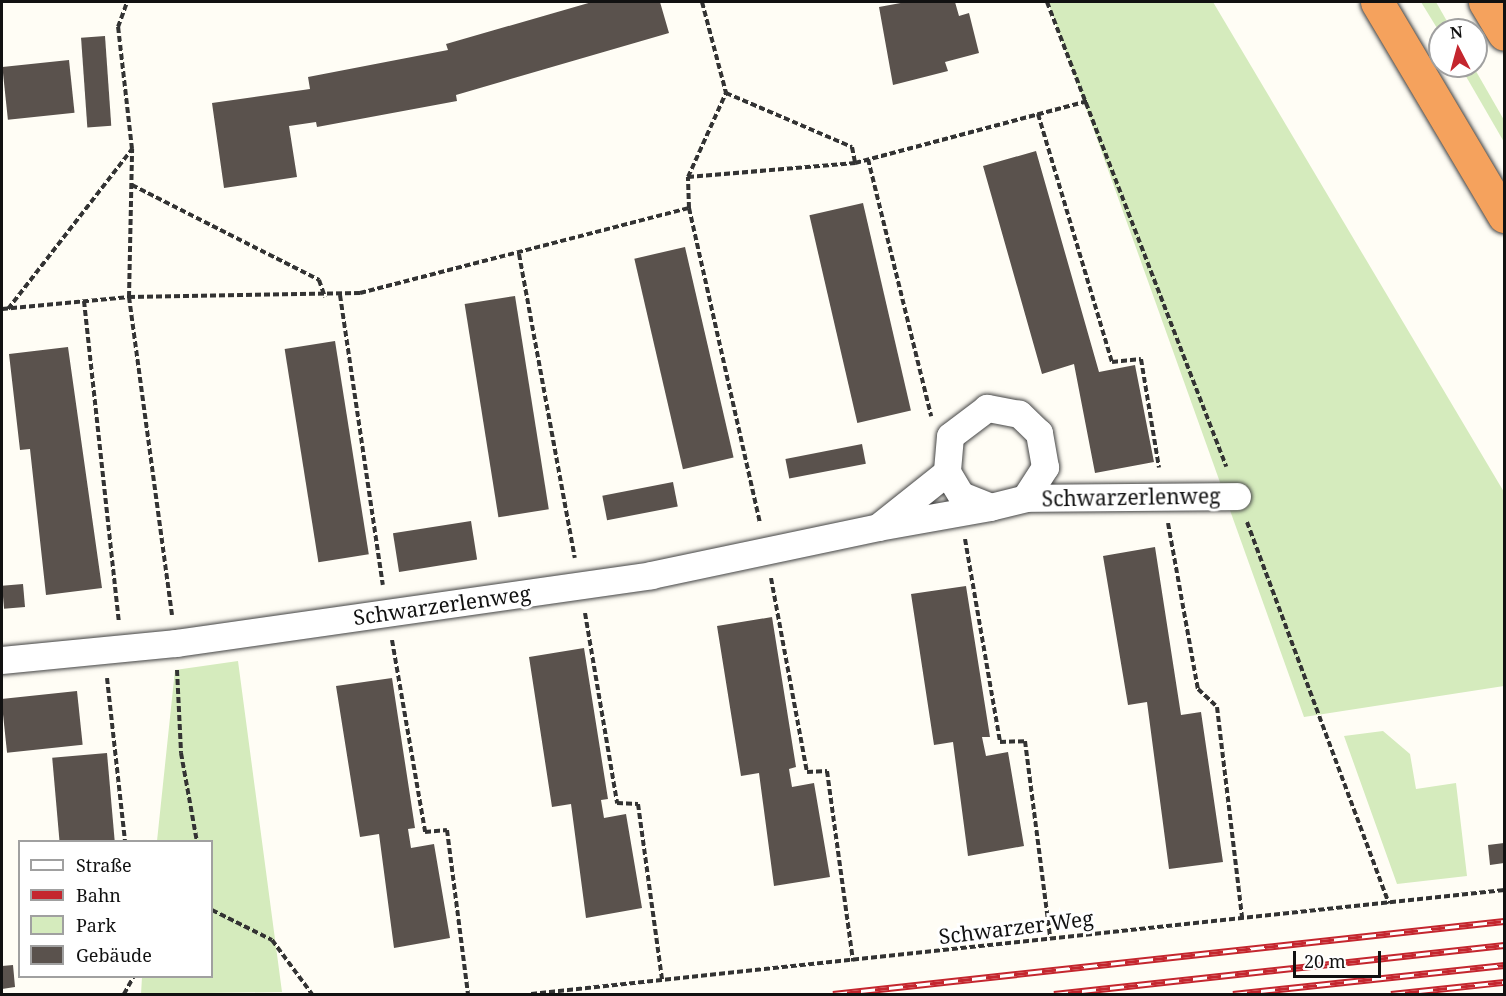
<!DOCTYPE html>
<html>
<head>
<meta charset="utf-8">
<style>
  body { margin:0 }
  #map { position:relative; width:1506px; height:996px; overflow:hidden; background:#fffdf5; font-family:"Noto Serif",serif }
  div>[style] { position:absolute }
  .green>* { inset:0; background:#d5ebbd }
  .building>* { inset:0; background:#5a524d; transform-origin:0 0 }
  .path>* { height:4px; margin-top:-2px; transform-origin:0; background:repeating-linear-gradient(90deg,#333 0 6px,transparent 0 9px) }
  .roads { filter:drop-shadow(0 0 2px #444) drop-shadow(0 0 2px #444) }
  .street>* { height:27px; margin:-13.5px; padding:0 13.5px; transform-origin:13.5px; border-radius:13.5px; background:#fff }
  .highway>* { height:33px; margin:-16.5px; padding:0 16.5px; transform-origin:16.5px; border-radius:16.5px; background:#f5a25d }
  .rail>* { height:7px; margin-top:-3.5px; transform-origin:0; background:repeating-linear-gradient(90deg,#fff 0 14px,#c4262e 0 28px); box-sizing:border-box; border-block:2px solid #c4262e }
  span { translate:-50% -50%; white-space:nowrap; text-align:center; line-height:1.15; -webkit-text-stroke:6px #fff; paint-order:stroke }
  .street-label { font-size:21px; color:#111 }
  .frame { position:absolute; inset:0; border:3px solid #111; pointer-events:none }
  .legend { position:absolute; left:18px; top:840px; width:195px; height:138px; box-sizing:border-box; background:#fff; border:2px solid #a0a0a0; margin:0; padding:8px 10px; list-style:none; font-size:18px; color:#111 }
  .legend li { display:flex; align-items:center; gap:12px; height:30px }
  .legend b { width:30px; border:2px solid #a0a0a0 }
  .north { position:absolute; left:1428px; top:18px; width:60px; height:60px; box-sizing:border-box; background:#fff; border:2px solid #a0a0a0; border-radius:50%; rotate:354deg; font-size:16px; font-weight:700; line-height:24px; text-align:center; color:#111 }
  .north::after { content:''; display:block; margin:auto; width:21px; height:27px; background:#c4262e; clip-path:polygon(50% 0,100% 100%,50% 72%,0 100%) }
  .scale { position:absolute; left:1293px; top:951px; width:88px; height:27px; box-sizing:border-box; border:3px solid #111; border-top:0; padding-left:8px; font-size:18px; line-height:21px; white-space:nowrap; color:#111; -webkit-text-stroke:4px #fff; paint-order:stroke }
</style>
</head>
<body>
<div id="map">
  <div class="green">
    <i style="clip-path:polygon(1048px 2px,1213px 2px,1504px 492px,1504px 686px,1304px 717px)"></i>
    <i style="clip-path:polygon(1421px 2px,1436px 2px,1452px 30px,1440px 33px)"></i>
    <i style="clip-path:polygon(1460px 66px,1473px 66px,1504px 120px,1504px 142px)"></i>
    <i style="clip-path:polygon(238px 661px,282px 992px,141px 994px,142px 977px,212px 976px,212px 842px,157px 841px,175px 670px)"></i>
    <i style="clip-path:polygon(1383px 731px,1410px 754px,1416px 789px,1456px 783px,1467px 876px,1397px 884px,1344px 736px)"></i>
  </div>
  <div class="building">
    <i style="clip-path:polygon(592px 2px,660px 2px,669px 33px,456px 95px,457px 101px,317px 127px,316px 122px,289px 126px,297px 177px,224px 188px,212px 103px,310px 89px,308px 77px,448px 50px,446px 44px)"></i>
    <i style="clip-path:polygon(906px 2px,955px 2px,959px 16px,969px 13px,979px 53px,945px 62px,948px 71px,893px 85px,879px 7px)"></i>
    <i style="left:105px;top:36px;width:90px;height:24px;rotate:86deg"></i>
    <i style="left:69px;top:60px;width:53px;height:67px;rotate:84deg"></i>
    <i style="clip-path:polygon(1036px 151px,1099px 372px,1135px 365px,1154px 462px,1095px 473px,1074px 364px,1042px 374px,983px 166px)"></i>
    <i style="left:863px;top:203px;width:213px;height:55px;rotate:77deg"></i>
    <i style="left:685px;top:247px;width:216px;height:52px;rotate:77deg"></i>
    <i style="left:515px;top:296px;width:216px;height:51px;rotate:81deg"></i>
    <i style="left:335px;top:341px;width:216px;height:51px;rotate:81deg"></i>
    <i style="clip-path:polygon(68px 347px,102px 588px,46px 595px,30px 449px,20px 450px,9px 354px)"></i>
    <i style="left:862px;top:444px;width:20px;height:78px;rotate:79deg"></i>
    <i style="left:673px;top:482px;width:25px;height:72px;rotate:79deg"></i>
    <i style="left:471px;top:521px;width:39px;height:79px;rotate:81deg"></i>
    <i style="clip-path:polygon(1155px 547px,1181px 715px,1201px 712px,1223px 862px,1169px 869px,1147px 702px,1128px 705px,1103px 556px)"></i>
    <i style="left:23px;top:584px;width:23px;height:21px;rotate:85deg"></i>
    <i style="clip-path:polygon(966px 586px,990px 737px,982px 737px,986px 756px,1008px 752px,1024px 846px,968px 856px,953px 742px,934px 745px,911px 594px)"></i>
    <i style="clip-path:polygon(772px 617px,796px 767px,789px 769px,792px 787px,814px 783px,830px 877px,774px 886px,759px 773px,741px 776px,717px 626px)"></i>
    <i style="clip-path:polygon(584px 648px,608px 799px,601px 800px,604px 818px,626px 814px,642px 908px,586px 918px,571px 804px,552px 807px,529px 657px)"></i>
    <i style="clip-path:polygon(392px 678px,415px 828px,408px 829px,411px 848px,434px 844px,450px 938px,394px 948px,379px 834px,360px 837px,336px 686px)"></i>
    <i style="left:77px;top:691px;width:54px;height:76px;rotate:84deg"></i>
    <i style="left:107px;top:753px;width:89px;height:55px;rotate:85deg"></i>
    <i style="clip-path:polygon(1504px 843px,1504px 863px,1490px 865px,1488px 845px)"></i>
    <i style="clip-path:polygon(13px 965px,15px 987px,2px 989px,2px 966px)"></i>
  </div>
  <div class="path">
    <i style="left:702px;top:2px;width:94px;rotate:75.2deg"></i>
    <i style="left:726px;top:93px;width:137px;rotate:23.2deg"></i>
    <i style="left:852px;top:147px;width:16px;rotate:79deg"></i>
    <i style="left:1047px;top:2px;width:498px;rotate:68.9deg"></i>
    <i style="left:1038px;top:114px;width:259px;rotate:73.4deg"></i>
    <i style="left:1112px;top:362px;width:29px;rotate:-6deg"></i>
    <i style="left:1141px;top:359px;width:110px;rotate:80.6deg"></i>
    <i style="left:868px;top:159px;width:265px;rotate:76.2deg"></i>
    <i style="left:688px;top:177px;width:92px;rotate:-65.7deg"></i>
    <i style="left:132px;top:185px;width:210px;rotate:26.9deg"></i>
    <i style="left:319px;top:280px;width:18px;rotate:71deg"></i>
    <i style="left:689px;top:208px;width:323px;rotate:77.3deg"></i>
    <i style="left:519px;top:254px;width:309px;rotate:79.6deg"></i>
    <i style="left:340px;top:295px;width:293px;rotate:81.6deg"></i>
    <i style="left:84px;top:301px;width:322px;rotate:83.8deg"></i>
    <i style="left:2px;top:309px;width:128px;rotate:-5.4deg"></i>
    <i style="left:129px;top:297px;width:148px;rotate:-88.8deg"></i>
    <i style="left:132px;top:149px;width:123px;rotate:-96.5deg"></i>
    <i style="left:118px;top:27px;width:27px;rotate:-70deg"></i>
    <i style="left:8px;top:309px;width:202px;rotate:-52.2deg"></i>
    <i style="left:1247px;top:522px;width:407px;rotate:69.6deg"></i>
    <i style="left:1168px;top:523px;width:169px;rotate:79.8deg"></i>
    <i style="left:1198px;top:689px;width:26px;rotate:43deg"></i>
    <i style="left:1217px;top:707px;width:211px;rotate:83.2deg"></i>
    <i style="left:965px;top:539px;width:206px;rotate:80.2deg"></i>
    <i style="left:1000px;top:742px;width:25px;rotate:-2deg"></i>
    <i style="left:1025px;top:741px;width:198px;rotate:82.7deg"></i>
    <i style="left:771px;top:578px;width:197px;rotate:79.5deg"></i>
    <i style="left:807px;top:772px;width:20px;rotate:-3deg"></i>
    <i style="left:827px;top:771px;width:192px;rotate:82.2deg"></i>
    <i style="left:585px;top:613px;width:193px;rotate:80.4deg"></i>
    <i style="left:617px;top:803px;width:21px;rotate:3deg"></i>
    <i style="left:638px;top:804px;width:178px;rotate:82.2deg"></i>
    <i style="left:172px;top:615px;width:321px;rotate:-97.7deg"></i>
    <i style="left:129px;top:297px;width:231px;rotate:-1deg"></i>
    <i style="left:360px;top:293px;width:340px;rotate:-14.5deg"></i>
    <i style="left:689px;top:208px;width:31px;rotate:-92deg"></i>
    <i style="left:688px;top:177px;width:168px;rotate:-4.8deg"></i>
    <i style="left:855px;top:163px;width:241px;rotate:-14.9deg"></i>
    <i style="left:392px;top:640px;width:195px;rotate:80.2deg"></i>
    <i style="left:425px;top:832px;width:22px;rotate:-5deg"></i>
    <i style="left:447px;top:830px;width:165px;rotate:82.7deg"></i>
    <i style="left:177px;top:670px;width:83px;rotate:87.2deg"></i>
    <i style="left:181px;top:753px;width:90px;rotate:79.8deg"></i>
    <i style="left:107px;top:678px;width:165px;rotate:83.7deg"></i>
    <i style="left:212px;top:910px;width:67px;rotate:26.6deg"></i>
    <i style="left:272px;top:940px;width:67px;rotate:53.5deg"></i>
    <i style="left:124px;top:994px;width:21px;rotate:-61deg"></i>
    <i style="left:531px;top:994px;width:979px;rotate:-6.1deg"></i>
  </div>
  <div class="roads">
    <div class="street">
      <i style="left:947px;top:472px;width:88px;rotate:141.4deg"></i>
      <i style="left:878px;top:527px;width:114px;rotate:-10.1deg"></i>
      <i style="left:990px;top:507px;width:36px;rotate:-14deg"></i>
      <i style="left:1025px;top:498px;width:37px;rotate:-57deg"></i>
      <i style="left:1045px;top:467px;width:35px;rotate:-100deg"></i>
      <i style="left:1039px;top:433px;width:28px;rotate:-136deg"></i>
      <i style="left:1019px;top:414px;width:33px;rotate:-169deg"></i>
      <i style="left:987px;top:408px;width:46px;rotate:142.9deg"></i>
      <i style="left:950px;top:436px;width:36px;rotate:95deg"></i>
      <i style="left:947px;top:472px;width:27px;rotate:59deg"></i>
      <i style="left:961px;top:495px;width:31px;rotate:22deg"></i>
      <i style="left:1025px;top:498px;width:212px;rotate:-0.5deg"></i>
      <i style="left:2px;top:660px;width:175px;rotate:-5.6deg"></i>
      <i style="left:176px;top:643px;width:480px;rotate:-8.1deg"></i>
      <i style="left:651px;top:575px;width:232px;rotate:-11.9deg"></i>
    </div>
    <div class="highway">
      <i style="left:1377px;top:2px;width:249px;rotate:59.3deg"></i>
      <i style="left:1485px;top:2px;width:37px;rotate:59deg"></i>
    </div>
  </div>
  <div class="rail">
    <i style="left:833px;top:994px;width:675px;rotate:-6.21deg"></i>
    <i style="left:1054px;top:994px;width:453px;rotate:-6.2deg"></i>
    <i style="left:1233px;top:994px;width:273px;rotate:-6.1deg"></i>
    <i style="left:1391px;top:994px;width:114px;rotate:-6.1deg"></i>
  </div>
  <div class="street-label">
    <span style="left:1131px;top:497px;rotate:-1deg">Schwarzerlenweg</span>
    <span style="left:442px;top:605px;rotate:-8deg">Schwarzerlenweg</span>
    <span style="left:1016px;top:927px;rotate:-7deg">Schwarzer Weg</span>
  </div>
  <div class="frame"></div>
  <ul class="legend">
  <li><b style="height:8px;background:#fff"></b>Straße</li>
  <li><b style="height:8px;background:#c4262e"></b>Bahn</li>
  <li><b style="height:16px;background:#d5ebbd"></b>Park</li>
  <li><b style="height:16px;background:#5a524d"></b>Gebäude</li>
  </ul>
  <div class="north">N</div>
  <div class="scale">20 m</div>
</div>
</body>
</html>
